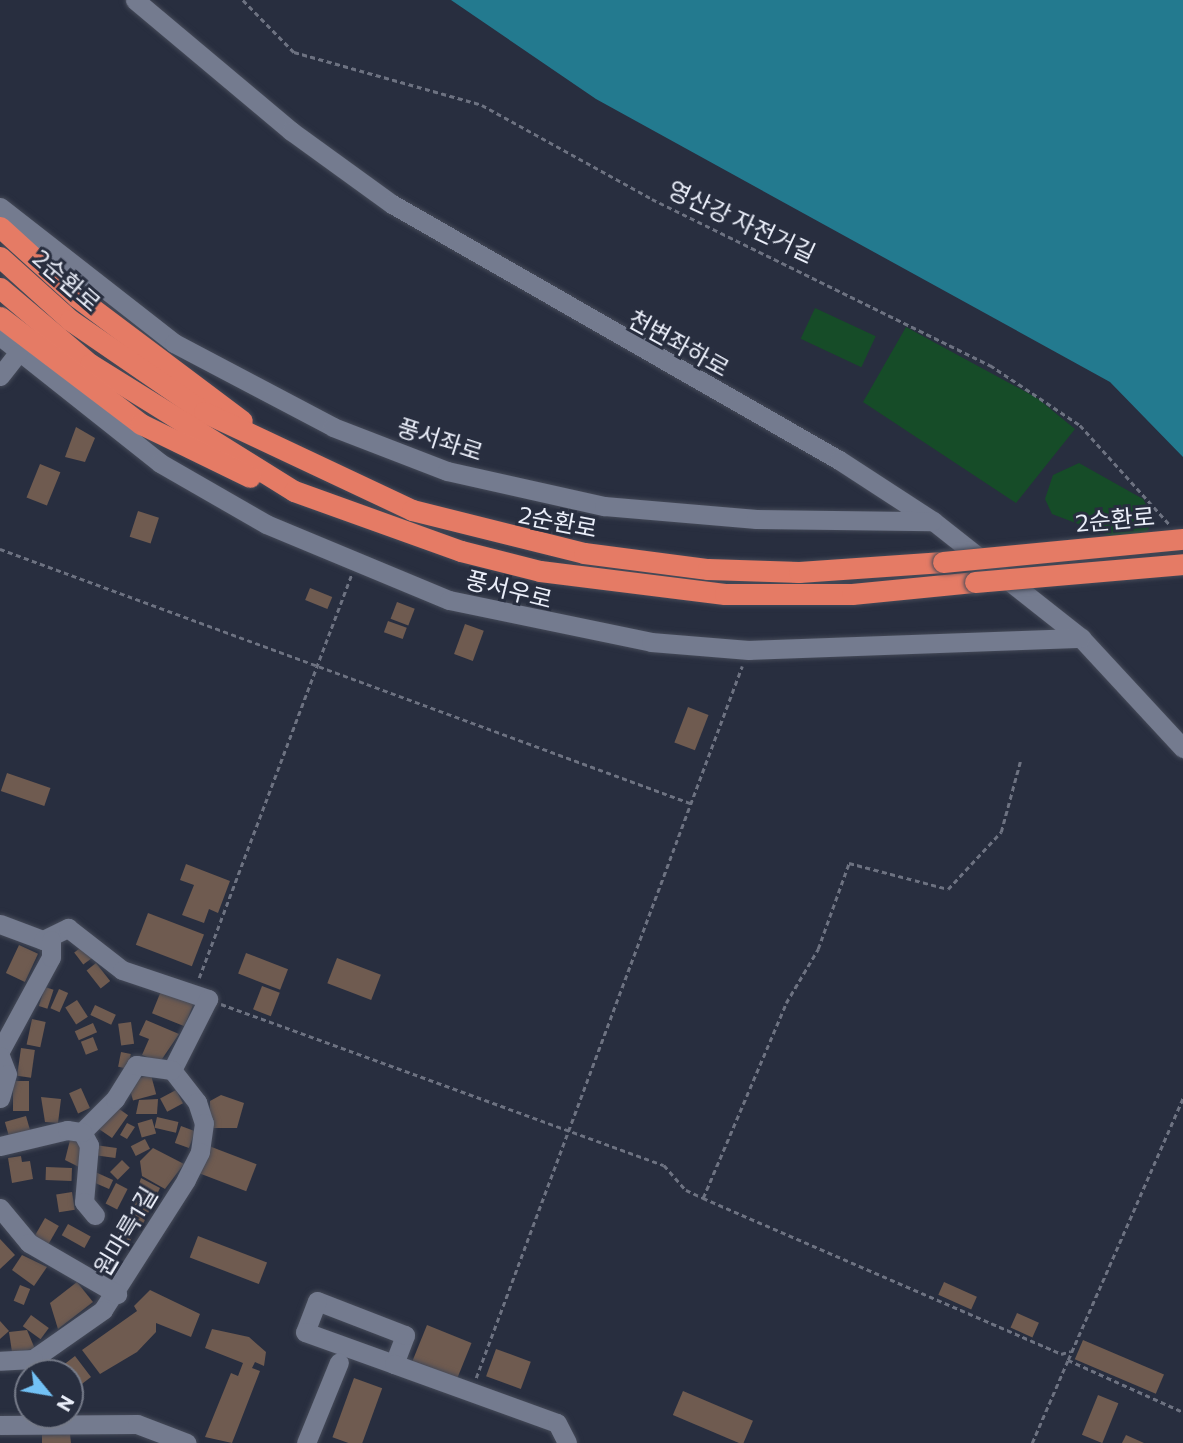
<!DOCTYPE html>
<html>
<head>
<meta charset="utf-8">
<style>
  body { margin:0 }
  #map { position:relative; width:1183px; height:1443px; overflow:hidden; background:#282e3f; font-family:Commissioner,"Noto Sans KR",sans-serif }
  div>[style] { position:absolute }
  .green>* { inset:0; background:#164c28; transform-origin:0 0 }
  .water>* { inset:0; background:#237a8f }
  .building>* { inset:0; background:#6f5b50; transform-origin:0 0 }
  .path>* { height:2.5px; margin-top:-1.25px; transform-origin:0; background:repeating-linear-gradient(90deg,#6d7281 0 5px,transparent 0 8.5px) }
  .roads { filter:drop-shadow(0 0 2px #454a58) drop-shadow(0 0 2px #454a58) }
  .minor>* { height:19px; margin:-9.5px; padding:0 9.5px; transform-origin:9.5px; border-radius:9.5px; background:#747b8f }
  .highway>* { height:21px; margin:-10.5px; padding:0 10.5px; transform-origin:10.5px; border-radius:10.5px; background:#e57b65 }
  .bridges { filter:drop-shadow(0 0 2px #454a58) drop-shadow(0 0 2px #454a58) }
  .highway-bridge>* { height:21px; margin:-10.5px; padding:0 10.5px; transform-origin:10.5px; border-radius:10.5px; background:#e57b65 }
  span { translate:-50% -50%; white-space:nowrap; text-align:center; line-height:1.15; -webkit-text-stroke:6px #282e3f; paint-order:stroke }
  .street-label { font-size:24px; color:#eaeef9 }
  .north { position:absolute; left:14px; top:1359px; width:70px; height:70px; box-sizing:border-box; background:#282e3f; border:2px solid #767b89; border-radius:50%; rotate:120deg; font-size:19px; font-weight:700; line-height:28px; text-align:center; color:#eaeef9 }
  .north::after { content:''; display:block; margin:auto; width:24px; height:32px; background:#72c1f5; clip-path:polygon(50% 0,100% 100%,50% 72%,0 100%) }
</style>
</head>
<body>
<div id="map">
  <div class="green">
    <i style="left:815px;top:308px;width:67px;height:34px;rotate:25deg"></i>
    <i style="clip-path:polygon(906px 327px,1037px 398px,1075px 429px,1016px 503px,863px 402px)"></i>
    <i style="clip-path:polygon(1079px 463px,1143px 499px,1154px 519px,1144px 537px,1110px 536px,1052px 514px,1045px 499px,1053px 475px)"></i>
  </div>
  <div class="water">
    <i style="clip-path:polygon(451px 0,1183px 0,1183px 457px,1110px 382px,596px 99px)"></i>
  </div>
  <div class="building">
    <i style="clip-path:polygon(76px 427px,95px 438px,85px 462px,65px 457px)"></i>
    <i style="left:40px;top:464px;width:22px;height:36px;rotate:22deg"></i>
    <i style="left:138px;top:511px;width:22px;height:27px;rotate:18deg"></i>
    <i style="left:310px;top:588px;width:24px;height:13px;rotate:22deg"></i>
    <i style="left:397px;top:602px;width:19px;height:18px;rotate:21deg"></i>
    <i style="left:388px;top:621px;width:20px;height:12px;rotate:20deg"></i>
    <i style="left:465px;top:624px;width:20px;height:32px;rotate:20deg"></i>
    <i style="left:688px;top:707px;width:22px;height:38px;rotate:21deg"></i>
    <i style="left:7px;top:773px;width:46px;height:19px;rotate:19deg"></i>
    <i style="clip-path:polygon(186px 864px,230px 881px,218px 913px,209px 909px,204px 923px,182px 915px,194px 885px,180px 880px)"></i>
    <i style="left:148px;top:913px;width:60px;height:34px;rotate:21deg"></i>
    <i style="left:19px;top:945px;width:21px;height:31px;rotate:25deg"></i>
    <i style="left:83px;top:946px;width:15px;height:11px;rotate:53deg"></i>
    <i style="left:246px;top:953px;width:45px;height:22px;rotate:21deg"></i>
    <i style="left:337px;top:958px;width:47px;height:27px;rotate:21deg"></i>
    <i style="left:96px;top:963px;width:23px;height:12px;rotate:52deg"></i>
    <i style="left:262px;top:986px;width:19px;height:25px;rotate:21deg"></i>
    <i style="left:45px;top:987px;width:9px;height:20px;rotate:18deg"></i>
    <i style="left:59px;top:989px;width:10px;height:21px;rotate:24deg"></i>
    <i style="left:161px;top:991px;width:35px;height:24px;rotate:22deg"></i>
    <i style="left:77px;top:1000px;width:20px;height:14px;rotate:57deg"></i>
    <i style="left:95px;top:1005px;width:23px;height:11px;rotate:25deg"></i>
    <i style="left:32px;top:1019px;width:14px;height:26px;rotate:12deg"></i>
    <i style="clip-path:polygon(146px 1020px,179px 1034px,160px 1062px,142px 1055px,149px 1039px,139px 1035px)"></i>
    <i style="left:131px;top:1022px;width:22px;height:13px;rotate:82deg"></i>
    <i style="left:93px;top:1023px;width:10px;height:20px;rotate:66deg"></i>
    <i style="left:93px;top:1037px;width:14px;height:13px;rotate:69deg"></i>
    <i style="left:21px;top:1048px;width:14px;height:28px;rotate:8deg"></i>
    <i style="left:121px;top:1052px;width:10px;height:15px;rotate:11deg"></i>
    <i style="left:151px;top:1075px;width:20px;height:24px;rotate:75deg"></i>
    <i style="left:13px;top:1081px;width:16px;height:30px"></i>
    <i style="left:81px;top:1088px;width:22px;height:13px;rotate:66deg"></i>
    <i style="left:176px;top:1090px;width:15px;height:18px;rotate:62deg"></i>
    <i style="clip-path:polygon(221px 1095px,244px 1103px,237px 1128px,210px 1128px,210px 1101px)"></i>
    <i style="clip-path:polygon(41px 1097px,61px 1099px,58px 1123px,45px 1122px)"></i>
    <i style="clip-path:polygon(158px 1099px,157px 1114px,136px 1114px,139px 1100px)"></i>
    <i style="left:115px;top:1106px;width:16px;height:28px;rotate:35deg"></i>
    <i style="left:26px;top:1116px;width:19px;height:22px;rotate:74deg"></i>
    <i style="left:157px;top:1117px;width:22px;height:11px;rotate:13deg"></i>
    <i style="left:152px;top:1119px;width:15px;height:15px;rotate:74deg"></i>
    <i style="clip-path:polygon(127px 1123px,135px 1127px,127px 1139px,120px 1135px)"></i>
    <i style="left:181px;top:1126px;width:15px;height:18px;rotate:20deg"></i>
    <i style="clip-path:polygon(71px 1136px,87px 1143px,81px 1168px,65px 1160px)"></i>
    <i style="left:145px;top:1139px;width:11px;height:16px;rotate:63deg"></i>
    <i style="left:95px;top:1145px;width:22px;height:10px;rotate:8deg"></i>
    <i style="left:209px;top:1146px;width:51px;height:29px;rotate:21deg"></i>
    <i style="clip-path:polygon(153px 1148px,184px 1164px,165px 1189px,142px 1176px,140px 1161px)"></i>
    <i style="clip-path:polygon(21px 1156px,22px 1162px,30px 1161px,33px 1179px,12px 1183px,8px 1158px)"></i>
    <i style="left:122px;top:1160px;width:11px;height:17px;rotate:45deg"></i>
    <i style="left:46px;top:1167px;width:26px;height:13px;rotate:2deg"></i>
    <i style="left:93px;top:1171px;width:22px;height:10px;rotate:24deg"></i>
    <i style="clip-path:polygon(141px 1178px,160px 1188px,143px 1224px,129px 1215px)"></i>
    <i style="left:116px;top:1183px;width:13px;height:23px;rotate:27deg"></i>
    <i style="left:72px;top:1192px;width:18px;height:16px;rotate:81deg"></i>
    <i style="left:45px;top:1218px;width:16px;height:21px;rotate:30deg"></i>
    <i style="left:121px;top:1219px;width:14px;height:19px;rotate:12deg"></i>
    <i style="left:68px;top:1224px;width:26px;height:13px;rotate:29deg"></i>
    <i style="left:198px;top:1236px;width:74px;height:23px;rotate:21deg"></i>
    <i style="clip-path:polygon(0 1239px,15px 1255px,0 1269px)"></i>
    <i style="left:106px;top:1252px;width:13px;height:21px;rotate:18deg"></i>
    <i style="clip-path:polygon(22px 1255px,47px 1267px,34px 1286px,12px 1270px)"></i>
    <i style="clip-path:polygon(77px 1282px,93px 1302px,58px 1329px,50px 1303px)"></i>
    <i style="left:944px;top:1282px;width:36px;height:14px;rotate:24deg"></i>
    <i style="left:20px;top:1285px;width:11px;height:17px;rotate:22deg"></i>
    <i style="clip-path:polygon(150px 1290px,200px 1314px,191px 1337px,156px 1323px,156px 1332px,137px 1352px,100px 1374px,82px 1350px,137px 1311px,134px 1306px)"></i>
    <i style="left:1017px;top:1313px;width:24px;height:16px;rotate:24deg"></i>
    <i style="left:31px;top:1315px;width:22px;height:14px;rotate:36deg"></i>
    <i style="clip-path:polygon(0 1321px,9px 1331px,0 1339px)"></i>
    <i style="left:427px;top:1325px;width:48px;height:40px;rotate:22deg"></i>
    <i style="clip-path:polygon(212px 1329px,249px 1337px,266px 1352px,264px 1366px,255px 1362px,252px 1368px,260px 1371px,232px 1443px,205px 1437px,231px 1373px,238px 1376px,243px 1363px,205px 1348px)"></i>
    <i style="clip-path:polygon(27px 1330px,35px 1349px,12px 1352px,9px 1332px)"></i>
    <i style="left:1083px;top:1340px;width:88px;height:21px;rotate:23deg"></i>
    <i style="left:496px;top:1349px;width:37px;height:29px;rotate:20deg"></i>
    <i style="clip-path:polygon(75px 1356px,91px 1377px,70px 1393px,70px 1373px,53px 1373px)"></i>
    <i style="left:354px;top:1378px;width:30px;height:63px;rotate:20deg"></i>
    <i style="left:683px;top:1391px;width:76px;height:26px;rotate:23deg"></i>
    <i style="left:1098px;top:1395px;width:22px;height:43px;rotate:22deg"></i>
    <i style="clip-path:polygon(70px 1434px,71px 1443px,42px 1443px,42px 1435px)"></i>
    <i style="clip-path:polygon(1126px 1435px,1144px 1443px,1122px 1443px)"></i>
  </div>
  <div class="path">
    <i style="left:243px;top:0;width:73px;rotate:45.6deg"></i>
    <i style="left:294px;top:52px;width:195px;rotate:15.7deg"></i>
    <i style="left:482px;top:105px;width:194px;rotate:28.9deg"></i>
    <i style="left:652px;top:199px;width:377px;rotate:26.2deg"></i>
    <i style="left:990px;top:365px;width:108px;rotate:33.7deg"></i>
    <i style="left:1080px;top:425px;width:133px;rotate:48deg"></i>
    <i style="left:0;top:549px;width:735px;rotate:20.21deg"></i>
    <i style="left:199px;top:978px;width:431px;rotate:-69.3deg"></i>
    <i style="left:221px;top:1004px;width:471px;rotate:20deg"></i>
    <i style="left:664px;top:1165px;width:33px;rotate:49deg"></i>
    <i style="left:686px;top:1190px;width:19px;rotate:25deg"></i>
    <i style="left:703px;top:1198px;width:212px;rotate:-66.9deg"></i>
    <i style="left:786px;top:1003px;width:63px;rotate:-59.3deg"></i>
    <i style="left:818px;top:949px;width:91px;rotate:-70.2deg"></i>
    <i style="left:849px;top:863px;width:102px;rotate:14.7deg"></i>
    <i style="left:948px;top:889px;width:78px;rotate:-47.1deg"></i>
    <i style="left:1001px;top:832px;width:73px;rotate:-74.8deg"></i>
    <i style="left:703px;top:1198px;width:391px;rotate:23.5deg"></i>
    <i style="left:1061px;top:1354px;width:10px;rotate:-17deg"></i>
    <i style="left:1068px;top:1360px;width:286px;rotate:-66.3deg"></i>
    <i style="left:476px;top:1378px;width:760px;rotate:-69.51deg"></i>
    <i style="left:1032px;top:1443px;width:90px;rotate:-66.6deg"></i>
    <i style="left:1068px;top:1360px;width:126px;rotate:24.3deg"></i>
  </div>
  <div class="roads">
    <div class="minor">
      <i style="left:135px;top:0;width:204px;rotate:40deg"></i>
      <i style="left:291px;top:131px;width:125px;rotate:35.9deg"></i>
      <i style="left:392px;top:204px;width:515px;rotate:29.8deg"></i>
      <i style="left:839px;top:460px;width:112px;rotate:33deg"></i>
      <i style="left:933px;top:521px;width:189px;rotate:38.3deg"></i>
      <i style="left:1081px;top:638px;width:150px;rotate:47.2deg"></i>
      <i style="left:0;top:207px;width:221px;rotate:38deg"></i>
      <i style="left:174px;top:343px;width:180px;rotate:27.8deg"></i>
      <i style="left:333px;top:427px;width:122px;rotate:21.1deg"></i>
      <i style="left:447px;top:471px;width:161px;rotate:12.6deg"></i>
      <i style="left:604px;top:506px;width:153px;rotate:4.9deg"></i>
      <i style="left:756px;top:519px;width:176px;rotate:0.7deg"></i>
      <i style="left:0;top:336px;width:204px;rotate:38.4deg"></i>
      <i style="left:160px;top:463px;width:122px;rotate:29.9deg"></i>
      <i style="left:266px;top:524px;width:198px;rotate:22.6deg"></i>
      <i style="left:449px;top:600px;width:206px;rotate:11.7deg"></i>
      <i style="left:651px;top:642px;width:98px;rotate:4.7deg"></i>
      <i style="left:749px;top:650px;width:332px;rotate:-2.1deg"></i>
      <i style="left:0;top:376px;width:28px;rotate:-52deg"></i>
      <i style="left:0;top:924px;width:46px;rotate:20.4deg"></i>
      <i style="left:43px;top:940px;width:28px;rotate:-26deg"></i>
      <i style="left:68px;top:928px;width:68px;rotate:37.9deg"></i>
      <i style="left:122px;top:970px;width:91px;rotate:18.6deg"></i>
      <i style="left:208px;top:999px;width:80px;rotate:116.9deg"></i>
      <i style="left:172px;top:1070px;width:41px;rotate:52deg"></i>
      <i style="left:197px;top:1102px;width:22px;rotate:72deg"></i>
      <i style="left:204px;top:1123px;width:29px;rotate:98deg"></i>
      <i style="left:200px;top:1152px;width:31px;rotate:117deg"></i>
      <i style="left:186px;top:1180px;width:154px;rotate:122.6deg"></i>
      <i style="left:103px;top:1310px;width:85px;rotate:145deg"></i>
      <i style="left:33px;top:1359px;width:33px;rotate:177deg"></i>
      <i style="left:0;top:1051px;width:107px;rotate:-61.5deg"></i>
      <i style="left:51px;top:957px;width:17px;rotate:-90deg"></i>
      <i style="left:0;top:1056px;width:19px;rotate:69deg"></i>
      <i style="left:7px;top:1074px;width:25px;rotate:106deg"></i>
      <i style="left:82px;top:1132px;width:47px;rotate:-45deg"></i>
      <i style="left:115px;top:1099px;width:40px;rotate:-58deg"></i>
      <i style="left:136px;top:1065px;width:36px;rotate:8deg"></i>
      <i style="left:82px;top:1132px;width:15px;rotate:62deg"></i>
      <i style="left:89px;top:1145px;width:57px;rotate:95deg"></i>
      <i style="left:84px;top:1202px;width:17px;rotate:50deg"></i>
      <i style="left:0;top:1146px;width:69px;rotate:-13.4deg"></i>
      <i style="left:67px;top:1130px;width:15px;rotate:8deg"></i>
      <i style="left:0;top:1208px;width:45px;rotate:50.4deg"></i>
      <i style="left:29px;top:1243px;width:102px;rotate:30.1deg"></i>
      <i style="left:394px;top:1364px;width:31px;rotate:-69deg"></i>
      <i style="left:405px;top:1335px;width:94px;rotate:-158.9deg"></i>
      <i style="left:317px;top:1301px;width:33px;rotate:111deg"></i>
      <i style="left:305px;top:1332px;width:95px;rotate:19.8deg"></i>
      <i style="left:394px;top:1364px;width:173px;rotate:19.9deg"></i>
      <i style="left:557px;top:1423px;width:22px;rotate:63deg"></i>
      <i style="left:0;top:1425px;width:137px;rotate:-0.4deg"></i>
      <i style="left:137px;top:1424px;width:53px;rotate:20.8deg"></i>
      <i style="left:306px;top:1443px;width:87px;rotate:-67.8deg"></i>
    </div>
    <div class="highway">
      <i style="left:0;top:227px;width:104px;rotate:42.3deg"></i>
      <i style="left:77px;top:297px;width:206px;rotate:36.9deg"></i>
      <i style="left:0;top:257px;width:94px;rotate:42deg"></i>
      <i style="left:70px;top:320px;width:163px;rotate:34.5deg"></i>
      <i style="left:204px;top:412px;width:230px;rotate:25.2deg"></i>
      <i style="left:412px;top:510px;width:177px;rotate:14deg"></i>
      <i style="left:584px;top:553px;width:125px;rotate:7.4deg"></i>
      <i style="left:708px;top:569px;width:91px;rotate:1.9deg"></i>
      <i style="left:799px;top:572px;width:144px;rotate:-4deg"></i>
      <i style="left:0;top:288px;width:118px;rotate:40.2deg"></i>
      <i style="left:90px;top:364px;width:240px;rotate:31.9deg"></i>
      <i style="left:294px;top:491px;width:177px;rotate:19.8deg"></i>
      <i style="left:461px;top:551px;width:81px;rotate:14.2deg"></i>
      <i style="left:540px;top:571px;width:186px;rotate:7.1deg"></i>
      <i style="left:725px;top:594px;width:127px"></i>
      <i style="left:852px;top:594px;width:124px;rotate:-5.6deg"></i>
      <i style="left:0;top:317px;width:177px;rotate:37.2deg"></i>
      <i style="left:141px;top:424px;width:121px;rotate:25.9deg"></i>
    </div>
  </div>
  <div class="bridges">
    <div class="highway-bridge">
      <i style="left:943px;top:562px;width:241px;rotate:-5.5deg"></i>
      <i style="left:975px;top:582px;width:209px;rotate:-4.9deg"></i>
    </div>
  </div>
  <div class="street-label">
    <span style="left:742px;top:221px;rotate:25deg">영산강 자전거길</span>
    <span style="left:67px;top:280px;rotate:41deg">2순환로</span>
    <span style="left:679px;top:343px;rotate:29deg">천변좌하로</span>
    <span style="left:440px;top:439px;rotate:18deg">풍서좌로</span>
    <span style="left:1115px;top:519px;rotate:-5deg">2순환로</span>
    <span style="left:558px;top:521px;rotate:11deg">2순환로</span>
    <span style="left:509px;top:589px;rotate:14deg">풍서우로</span>
    <span style="left:125px;top:1231px;rotate:-59deg">원마륵1길</span>
  </div>
  <div class="north">N</div>
</div>
</body>
</html>
